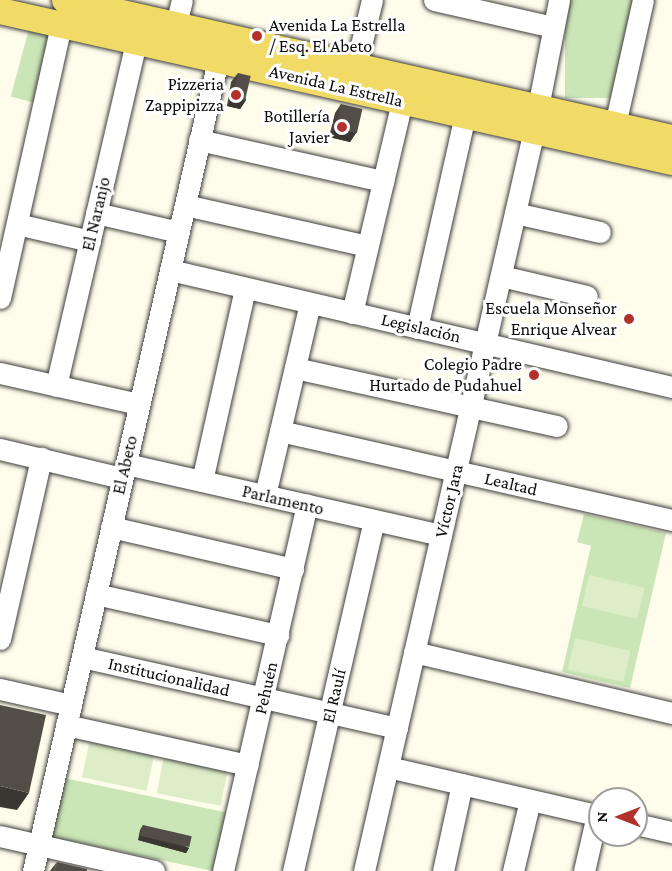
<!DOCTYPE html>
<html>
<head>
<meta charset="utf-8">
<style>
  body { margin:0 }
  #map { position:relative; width:672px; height:871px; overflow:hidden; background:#fefcea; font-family:"Crimson Pro",serif }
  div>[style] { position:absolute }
  .green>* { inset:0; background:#cae5b6; transform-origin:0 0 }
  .pitch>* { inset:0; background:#ddedc7; transform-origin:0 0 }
  .roads { filter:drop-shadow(0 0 2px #3e3e3e) drop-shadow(0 0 2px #3e3e3e) }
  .minor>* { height:21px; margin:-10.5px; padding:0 10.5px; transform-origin:10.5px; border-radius:10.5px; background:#fff }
  .major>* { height:26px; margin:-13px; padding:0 13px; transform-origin:13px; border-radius:13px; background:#f1db66 }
  .wall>* { inset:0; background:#47423e }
  .shaded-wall>* { inset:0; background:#3a3632 }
  .building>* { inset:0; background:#534d48; transform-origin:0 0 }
  .dots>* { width:16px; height:16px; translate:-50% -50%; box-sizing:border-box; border:3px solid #fff; border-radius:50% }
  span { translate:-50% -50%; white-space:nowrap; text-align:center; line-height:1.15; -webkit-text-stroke:6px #fff; paint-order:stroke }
  .poi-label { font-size:18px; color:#0b0b0b }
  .left { translate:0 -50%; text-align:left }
  .right { translate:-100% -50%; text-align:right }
  .street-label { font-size:18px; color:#0b0b0b }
  .north { position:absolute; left:588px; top:787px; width:60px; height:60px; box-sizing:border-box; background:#fff; border:2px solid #9d9d9d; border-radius:50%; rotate:270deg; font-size:16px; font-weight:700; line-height:24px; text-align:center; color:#0b0b0b }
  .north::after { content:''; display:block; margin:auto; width:21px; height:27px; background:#b2312b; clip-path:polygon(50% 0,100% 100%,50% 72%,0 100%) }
</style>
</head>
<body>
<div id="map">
  <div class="green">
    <i style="left:565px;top:0;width:67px;height:98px"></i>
    <i style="left:30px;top:25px;width:24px;height:74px;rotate:15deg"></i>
    <i style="clip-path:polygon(584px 514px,666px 533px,630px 688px,562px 672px,591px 546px,577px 542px)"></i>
    <i style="left:64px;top:778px;width:167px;height:60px;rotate:12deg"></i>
  </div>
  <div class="pitch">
    <i style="left:589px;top:575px;width:57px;height:32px;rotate:13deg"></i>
    <i style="left:575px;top:638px;width:57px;height:32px;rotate:13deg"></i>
    <i style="left:90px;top:739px;width:66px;height:39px;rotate:12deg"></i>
    <i style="left:164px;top:756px;width:65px;height:38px;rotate:11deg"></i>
  </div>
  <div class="roads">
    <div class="minor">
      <i style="left:434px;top:0;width:122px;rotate:12.8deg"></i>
      <i style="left:172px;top:40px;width:41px;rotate:-76deg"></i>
      <i style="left:356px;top:66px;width:68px;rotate:-76.4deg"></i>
      <i style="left:615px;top:125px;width:128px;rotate:-77.4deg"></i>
      <i style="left:199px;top:140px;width:189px;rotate:12.6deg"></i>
      <i style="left:185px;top:205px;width:187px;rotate:12.7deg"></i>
      <i style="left:96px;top:213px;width:85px;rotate:12.9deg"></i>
      <i style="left:515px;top:213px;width:87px;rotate:12.6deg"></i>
      <i style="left:17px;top:224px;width:75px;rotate:13.1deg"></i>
      <i style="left:170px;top:270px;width:515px;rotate:13.12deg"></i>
      <i style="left:501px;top:276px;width:88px;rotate:13.1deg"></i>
      <i style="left:0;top:298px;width:280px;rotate:-77.4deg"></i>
      <i style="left:352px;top:313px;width:218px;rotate:-76.7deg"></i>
      <i style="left:417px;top:328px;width:218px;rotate:-77.3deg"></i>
      <i style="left:295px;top:368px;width:268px;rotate:12.5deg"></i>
      <i style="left:0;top:373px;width:142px;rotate:12.6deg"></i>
      <i style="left:56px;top:386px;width:353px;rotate:-76.9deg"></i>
      <i style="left:280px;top:431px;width:402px;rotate:12.8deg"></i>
      <i style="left:0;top:449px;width:125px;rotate:13.4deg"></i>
      <i style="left:126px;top:464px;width:323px;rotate:12.7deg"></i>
      <i style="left:202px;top:481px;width:198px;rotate:-77.4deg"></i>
      <i style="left:265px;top:495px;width:197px;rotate:-76.8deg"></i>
      <i style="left:111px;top:527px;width:187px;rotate:13deg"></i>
      <i style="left:96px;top:594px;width:187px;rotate:12.7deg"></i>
      <i style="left:0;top:639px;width:186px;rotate:-77.2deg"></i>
      <i style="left:414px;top:652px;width:265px;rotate:13.3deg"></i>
      <i style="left:82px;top:657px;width:323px;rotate:12.7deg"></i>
      <i style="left:0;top:689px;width:73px;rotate:12.7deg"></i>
      <i style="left:66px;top:725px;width:186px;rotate:12.4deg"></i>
      <i style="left:388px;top:767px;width:218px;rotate:13deg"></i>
      <i style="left:636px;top:824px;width:37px;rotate:13deg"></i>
      <i style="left:0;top:836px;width:158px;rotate:12.8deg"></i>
      <i style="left:33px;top:871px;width:832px;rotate:-77.15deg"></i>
      <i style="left:223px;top:871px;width:376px;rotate:-77.1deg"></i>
      <i style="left:293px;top:871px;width:360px;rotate:-77deg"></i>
      <i style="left:364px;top:871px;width:747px;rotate:-77.08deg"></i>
      <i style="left:531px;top:143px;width:146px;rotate:-78.9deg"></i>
      <i style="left:443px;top:871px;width:89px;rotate:-77.7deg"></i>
      <i style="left:513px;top:871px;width:73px;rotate:-76.5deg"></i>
      <i style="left:584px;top:871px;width:57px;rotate:-76.9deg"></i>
    </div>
    <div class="major">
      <i style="left:65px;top:0;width:622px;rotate:12.81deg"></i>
      <i style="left:0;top:11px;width:689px;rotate:12.66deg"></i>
    </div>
  </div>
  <div class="wall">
    <i style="clip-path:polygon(238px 73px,246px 100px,240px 109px,227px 106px,231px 82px)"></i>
    <i style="clip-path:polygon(341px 104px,356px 133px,350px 142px,329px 137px,335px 113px)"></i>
    <i style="clip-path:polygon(143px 825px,189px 848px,186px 853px,138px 840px,140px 830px)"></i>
    <i style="clip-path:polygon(57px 862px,54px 871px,50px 871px)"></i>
  </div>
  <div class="shaded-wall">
    <i style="clip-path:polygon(233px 97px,246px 100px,240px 109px,227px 106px)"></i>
    <i style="clip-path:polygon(335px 128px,356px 133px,350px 142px,329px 137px)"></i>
    <i style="clip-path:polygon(0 786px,29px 793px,17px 810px,0 807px)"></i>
    <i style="clip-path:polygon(141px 836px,189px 848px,186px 853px,138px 840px)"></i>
  </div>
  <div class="building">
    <i style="left:238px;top:73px;width:13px;height:25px;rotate:13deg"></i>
    <i style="left:341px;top:104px;width:22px;height:25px;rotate:13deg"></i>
    <i style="clip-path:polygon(0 705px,46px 715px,29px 793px,0 786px)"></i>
    <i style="left:143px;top:825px;width:50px;height:11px;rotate:13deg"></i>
    <i style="clip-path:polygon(57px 862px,87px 869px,87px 871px,54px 871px)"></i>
  </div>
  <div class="dots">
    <i style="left:257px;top:36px;background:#b2312b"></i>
    <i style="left:236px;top:95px;background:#b2312b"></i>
    <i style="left:342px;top:127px;background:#b2312b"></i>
    <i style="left:629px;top:319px;background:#b2312b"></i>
    <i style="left:534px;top:375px;background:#b2312b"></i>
  </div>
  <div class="poi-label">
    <span class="left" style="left:269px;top:36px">Avenida La Estrella<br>/ Esq. El Abeto</span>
    <span class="right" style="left:224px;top:95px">Pizzeria<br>Zappipizza</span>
    <span class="right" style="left:330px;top:127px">Botillería<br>Javier</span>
    <span class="right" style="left:617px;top:319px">Escuela Monseñor<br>Enrique Alvear</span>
    <span class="right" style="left:522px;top:375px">Colegio Padre<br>Hurtado de Pudahuel</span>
  </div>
  <div class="street-label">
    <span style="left:336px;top:86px;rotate:13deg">Avenida La Estrella</span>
    <span style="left:96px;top:214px;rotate:-77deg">El Naranjo</span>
    <span style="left:421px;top:328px;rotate:13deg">Legislación</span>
    <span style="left:125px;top:465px;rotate:-77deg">El Abeto</span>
    <span style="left:511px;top:484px;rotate:13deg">Lealtad</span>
    <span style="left:283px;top:500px;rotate:13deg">Parlamento</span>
    <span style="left:449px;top:501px;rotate:-77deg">Víctor Jara</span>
    <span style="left:169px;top:677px;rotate:13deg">Institucionalidad</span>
    <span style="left:266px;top:688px;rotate:-77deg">Pehuén</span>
    <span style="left:334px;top:696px;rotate:-77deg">El Raulí</span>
  </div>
  <div class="north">N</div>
</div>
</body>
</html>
